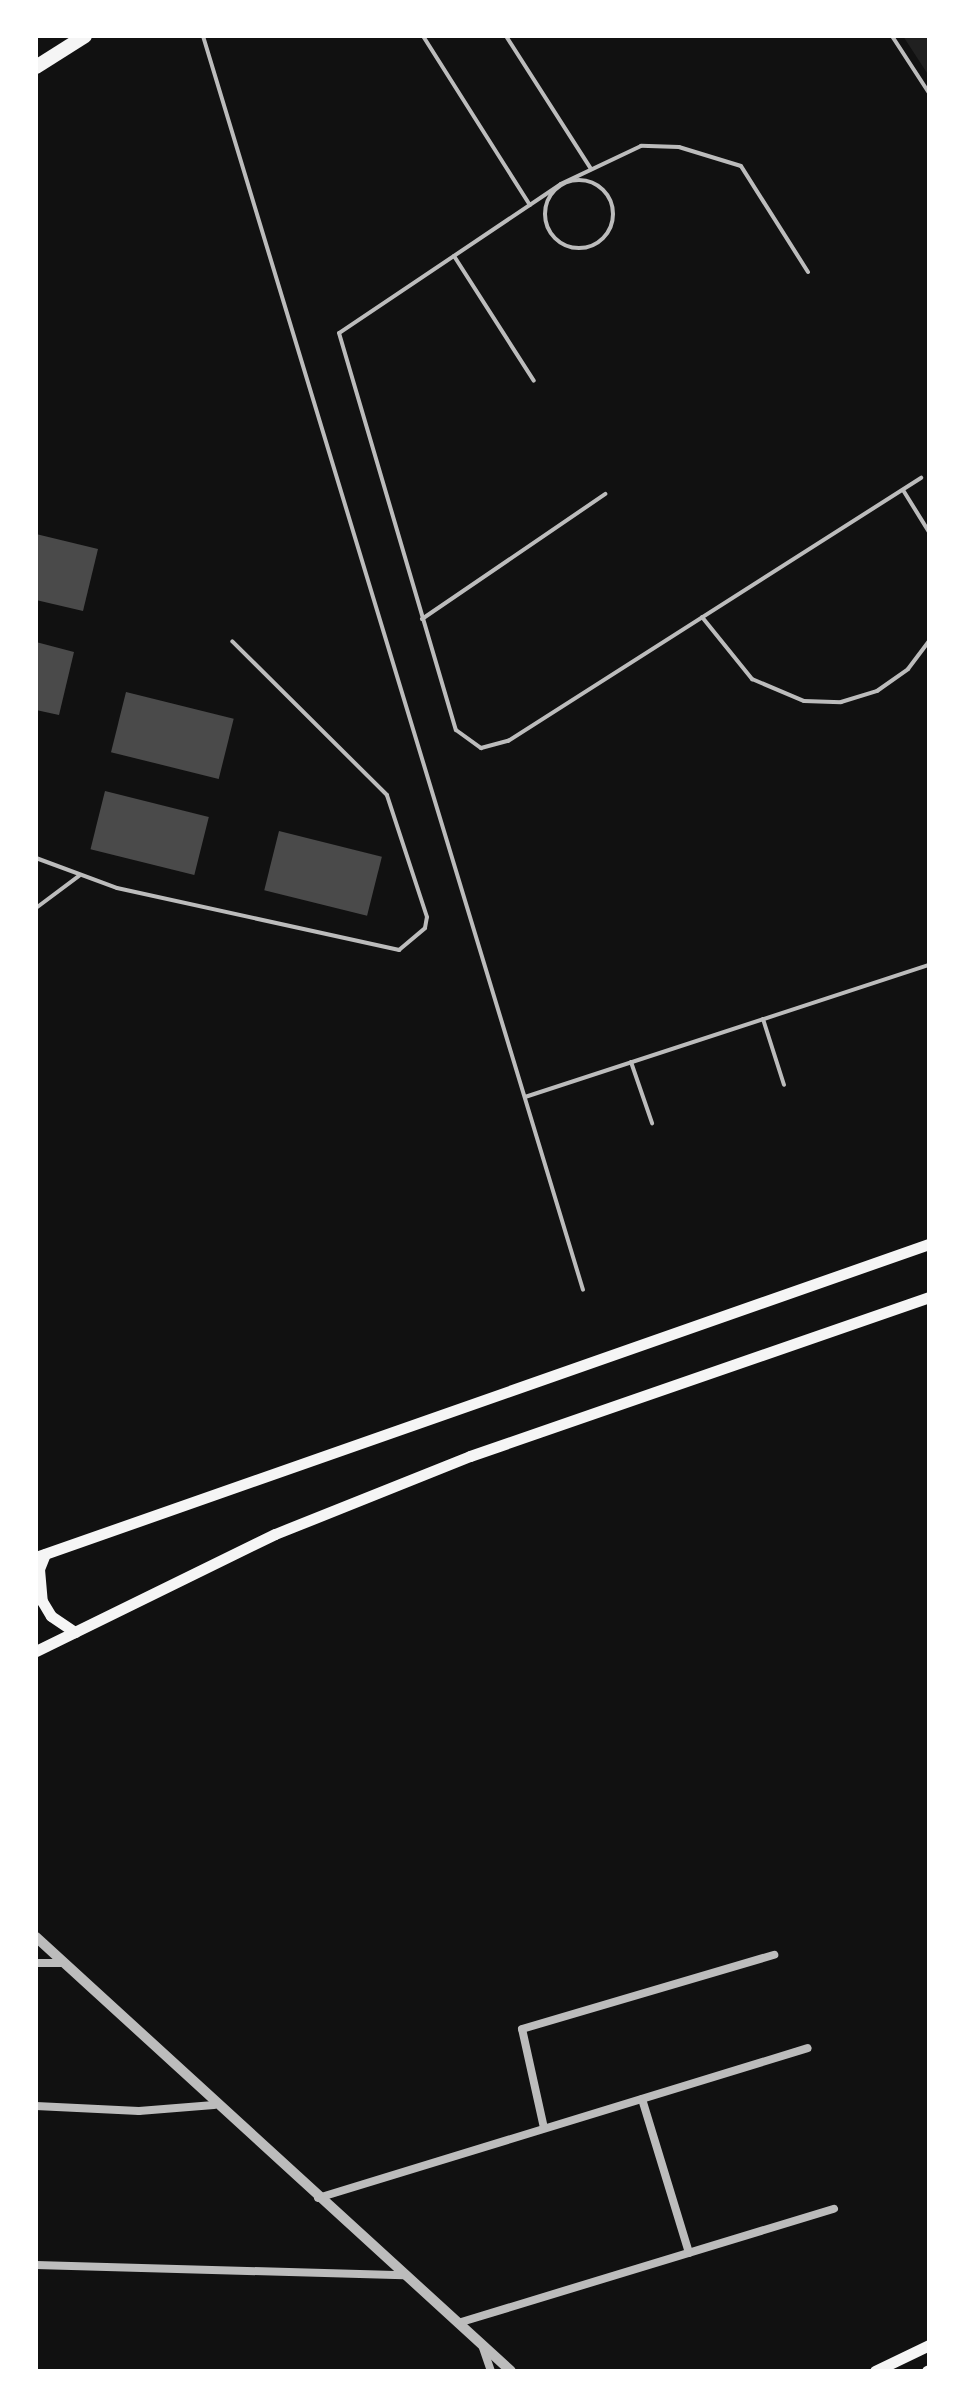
<!DOCTYPE html>
<html>
<head>
<meta charset="utf-8">
<style>
  body { margin:0 }
  #map { position:relative; width:965px; height:2407px; overflow:hidden; background:#111; font-family:"PT Serif",serif }
  div>[style] { position:absolute }
  .green>* { inset:0; background:#202020 }
  .building>* { inset:0; background:#4a4a4a; transform-origin:0 0 }
  .service>* { height:4px; margin:-2px; padding:0 2px; transform-origin:2px; border-radius:2px; background:#bcbcbc }
  .service>.ring { margin:-2px; padding:0; box-sizing:content-box; background:none; border:4px solid #bcbcbc; border-radius:50% }
  .minor>* { height:8px; margin:-4px; padding:0 4px; transform-origin:4px; border-radius:4px; background:#bcbcbc }
  .tertiary>* { height:10px; margin:-5px; padding:0 5px; transform-origin:5px; border-radius:5px; background:#bcbcbc }
  .secondary>* { height:11px; margin:-5.5px; padding:0 5.5px; transform-origin:5.5px; border-radius:5.5px; background:#f5f5f5 }
  .trunk>* { height:14px; margin:-7px; padding:0 7px; transform-origin:7px; border-radius:7px; background:#f5f5f5 }
  span { translate:-50% -50%; white-space:nowrap; text-align:center; line-height:1.15; -webkit-text-stroke:6px #fff; paint-order:stroke }
  .frame { position:absolute; inset:0; border:38px solid #fff; pointer-events:none }
</style>
</head>
<body>
<div id="map">
  <div class="green">
    <i style="clip-path:polygon(903px 36px,929px 36px,929px 76px)"></i>
  </div>
  <div class="building">
    <i style="clip-path:polygon(36px 534px,98px 549px,83px 611px,36px 600px)"></i>
    <i style="clip-path:polygon(36px 642px,74px 652px,59px 715px,36px 710px)"></i>
    <i style="left:126px;top:692px;width:111px;height:62px;rotate:14deg"></i>
    <i style="left:105px;top:791px;width:107px;height:60px;rotate:14deg"></i>
    <i style="left:279px;top:831px;width:106px;height:61px;rotate:14deg"></i>
  </div>
  <div class="service">
    <i style="left:203px;top:36px;width:1310px;rotate:73.14deg"></i>
    <i style="left:423px;top:36px;width:200px;rotate:57.7deg"></i>
    <i style="left:506px;top:36px;width:158px;rotate:57.4deg"></i>
    <i style="left:892px;top:36px;width:68px;rotate:57deg"></i>
    <i class="ring" style="left:545px;top:180px;width:64px;height:64px"></i>
    <i style="left:454px;top:256px;width:148px;rotate:57.4deg"></i>
    <i style="left:808px;top:272px;width:125px;rotate:-122.3deg"></i>
    <i style="left:741px;top:166px;width:65px;rotate:-163deg"></i>
    <i style="left:679px;top:147px;width:38px;rotate:-178deg"></i>
    <i style="left:641px;top:146px;width:89px;rotate:154.6deg"></i>
    <i style="left:561px;top:184px;width:267px;rotate:146.1deg"></i>
    <i style="left:339px;top:333px;width:414px;rotate:73.6deg"></i>
    <i style="left:456px;top:730px;width:31px;rotate:36deg"></i>
    <i style="left:481px;top:748px;width:28px;rotate:-15deg"></i>
    <i style="left:508px;top:741px;width:490px;rotate:-32.5deg"></i>
    <i style="left:903px;top:490px;width:49px;rotate:58.2deg"></i>
    <i style="left:702px;top:617px;width:80px;rotate:51.1deg"></i>
    <i style="left:752px;top:679px;width:56px;rotate:22.9deg"></i>
    <i style="left:804px;top:701px;width:37px;rotate:2deg"></i>
    <i style="left:841px;top:702px;width:38px;rotate:-17deg"></i>
    <i style="left:877px;top:691px;width:38px;rotate:-35deg"></i>
    <i style="left:908px;top:669px;width:35px;rotate:-53deg"></i>
    <i style="left:422px;top:619px;width:222px;rotate:-34.3deg"></i>
    <i style="left:36px;top:858px;width:86px;rotate:20.3deg"></i>
    <i style="left:117px;top:888px;width:289px;rotate:12.4deg"></i>
    <i style="left:399px;top:950px;width:34px;rotate:-40deg"></i>
    <i style="left:425px;top:928px;width:11px;rotate:-80deg"></i>
    <i style="left:427px;top:917px;width:128px;rotate:-108.2deg"></i>
    <i style="left:387px;top:795px;width:218px;rotate:-135.2deg"></i>
    <i style="left:36px;top:908px;width:54px;rotate:-36.7deg"></i>
    <i style="left:763px;top:1019px;width:69px;rotate:72.3deg"></i>
    <i style="left:631px;top:1062px;width:65px;rotate:71deg"></i>
    <i style="left:525px;top:1097px;width:425px;rotate:-18.1deg"></i>
  </div>
  <div class="minor">
    <i style="left:36px;top:1963px;width:25px"></i>
    <i style="left:642px;top:2099px;width:161px;rotate:73deg"></i>
    <i style="left:36px;top:2106px;width:103px;rotate:2.8deg"></i>
    <i style="left:139px;top:2111px;width:75px;rotate:-4.6deg"></i>
    <i style="left:544px;top:2128px;width:101px;rotate:-102.5deg"></i>
    <i style="left:522px;top:2029px;width:263px;rotate:-16.4deg"></i>
    <i style="left:318px;top:2198px;width:512px;rotate:-17.02deg"></i>
    <i style="left:36px;top:2265px;width:368px;rotate:1.6deg"></i>
    <i style="left:458px;top:2323px;width:393px;rotate:-16.9deg"></i>
    <i style="left:482px;top:2345px;width:28px;rotate:71deg"></i>
  </div>
  <div class="tertiary">
    <i style="left:36px;top:1937px;width:643px;rotate:42.42deg"></i>
  </div>
  <div class="secondary">
    <i style="left:45px;top:1554px;width:16px;rotate:112deg"></i>
    <i style="left:39px;top:1569px;width:32px;rotate:85deg"></i>
    <i style="left:42px;top:1601px;width:17px;rotate:59deg"></i>
    <i style="left:51px;top:1616px;width:29px;rotate:34deg"></i>
    <i style="left:36px;top:1557px;width:946px;rotate:-19.32deg"></i>
    <i style="left:36px;top:1651px;width:266px;rotate:-26.1deg"></i>
    <i style="left:275px;top:1534px;width:210px;rotate:-21.8deg"></i>
    <i style="left:470px;top:1456px;width:486px;rotate:-19.1deg"></i>
    <i style="left:875px;top:2371px;width:60px;rotate:-25.7deg"></i>
    <i style="left:927px;top:2371px;width:2px;rotate:-27deg"></i>
  </div>
  <div class="trunk">
    <i style="left:36px;top:67px;width:58px;rotate:-32.3deg"></i>
  </div>
  <div class="frame"></div>
</div>
</body>
</html>
